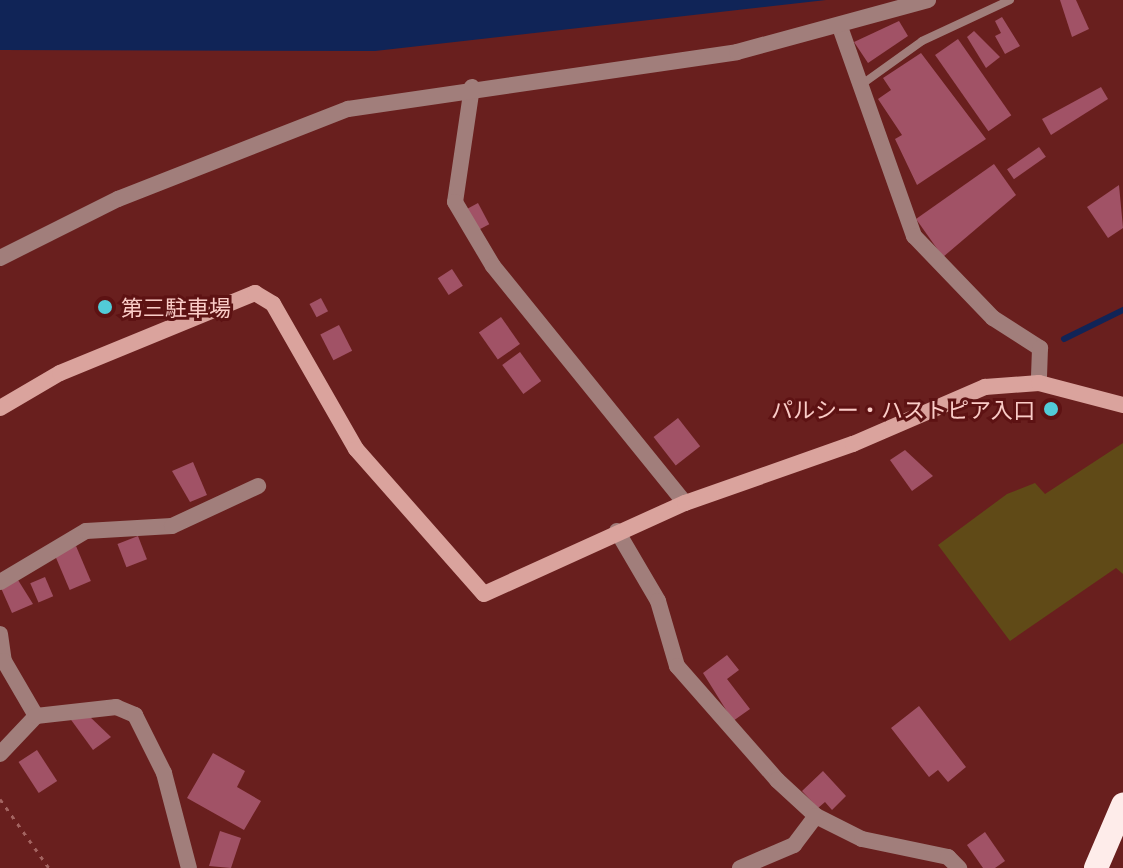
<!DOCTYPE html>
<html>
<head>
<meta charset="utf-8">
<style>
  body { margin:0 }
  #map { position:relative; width:1123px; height:868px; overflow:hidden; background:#691f1e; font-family:Georgia,"Noto Sans JP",serif }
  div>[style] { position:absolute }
  .green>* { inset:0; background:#604a17 }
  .water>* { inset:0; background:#102457 }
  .stream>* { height:6px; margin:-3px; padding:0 3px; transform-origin:3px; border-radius:3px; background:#102457 }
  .building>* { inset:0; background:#a15266; transform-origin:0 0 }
  .path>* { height:3px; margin-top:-1.5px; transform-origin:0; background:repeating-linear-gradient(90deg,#a36461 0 4px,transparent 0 10px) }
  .lane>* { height:8px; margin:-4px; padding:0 4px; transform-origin:4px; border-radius:4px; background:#a17e7b }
  .street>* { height:16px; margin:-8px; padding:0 8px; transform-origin:8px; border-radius:8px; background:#a17e7b }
  .secondary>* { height:16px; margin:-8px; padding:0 8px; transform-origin:8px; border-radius:8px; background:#daa39d }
  .highway>* { height:24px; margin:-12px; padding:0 12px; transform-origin:12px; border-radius:12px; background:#feecea }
  .dots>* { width:22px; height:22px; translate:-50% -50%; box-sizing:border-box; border:4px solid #5d1213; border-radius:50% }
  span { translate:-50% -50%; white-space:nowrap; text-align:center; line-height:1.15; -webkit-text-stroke:6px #5d1213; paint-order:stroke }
  .poi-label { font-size:22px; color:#faccc7 }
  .left { translate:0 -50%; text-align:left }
  .right { translate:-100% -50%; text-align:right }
</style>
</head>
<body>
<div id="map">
  <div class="green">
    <i style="clip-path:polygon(1123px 443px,1123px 574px,1116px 568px,1010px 641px,938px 545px,1007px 494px,1035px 483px,1045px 494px)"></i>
  </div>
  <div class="water">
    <i style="clip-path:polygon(0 0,826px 0,375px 51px,0 50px)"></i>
  </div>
  <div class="stream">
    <i style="left:1064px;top:339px;width:66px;rotate:-26.2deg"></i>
  </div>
  <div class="building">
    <i style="clip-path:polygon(1060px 0,1076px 0,1089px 29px,1072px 37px)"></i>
    <i style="clip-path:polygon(1002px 17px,1020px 46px,1005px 54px,995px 36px,1001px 33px,995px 21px)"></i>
    <i style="clip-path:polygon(899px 21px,908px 36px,868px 63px,854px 42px)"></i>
    <i style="clip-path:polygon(974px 31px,1000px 57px,986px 68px,967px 37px)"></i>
    <i style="left:958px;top:39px;width:93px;height:28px;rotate:55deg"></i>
    <i style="clip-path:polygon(921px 53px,986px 139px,917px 185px,895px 139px,902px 135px,878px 99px,891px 90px,883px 78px)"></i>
    <i style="clip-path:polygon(1101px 87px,1108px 99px,1051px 135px,1042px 119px)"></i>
    <i style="left:1039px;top:147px;width:12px;height:39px;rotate:55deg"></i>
    <i style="clip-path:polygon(994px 164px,1016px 195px,943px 257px,916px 219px)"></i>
    <i style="clip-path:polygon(1119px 185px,1123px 228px,1108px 238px,1087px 207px)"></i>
    <i style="left:478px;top:203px;width:24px;height:12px;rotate:62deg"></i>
    <i style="left:452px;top:269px;width:20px;height:17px;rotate:57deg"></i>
    <i style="left:321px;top:298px;width:15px;height:13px;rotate:62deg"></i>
    <i style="left:501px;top:317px;width:33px;height:27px;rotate:55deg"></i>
    <i style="left:339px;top:325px;width:29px;height:21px;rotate:63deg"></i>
    <i style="left:520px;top:352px;width:36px;height:22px;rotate:54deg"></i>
    <i style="left:678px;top:418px;width:36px;height:31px;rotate:52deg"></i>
    <i style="clip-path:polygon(905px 450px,933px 476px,912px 491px,890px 460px)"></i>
    <i style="clip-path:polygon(193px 462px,207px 495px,190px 502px,172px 471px)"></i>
    <i style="left:138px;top:536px;width:25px;height:22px;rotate:69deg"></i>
    <i style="left:76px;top:546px;width:38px;height:23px;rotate:67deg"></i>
    <i style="left:45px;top:577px;width:21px;height:16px;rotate:67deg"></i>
    <i style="clip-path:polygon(18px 580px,33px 604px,12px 613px,1px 588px)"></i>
    <i style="clip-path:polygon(727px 655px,739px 670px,727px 679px,750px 709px,733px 721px,703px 673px)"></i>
    <i style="clip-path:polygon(919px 706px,966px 767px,948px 782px,938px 770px,929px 777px,891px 728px)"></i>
    <i style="clip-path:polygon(88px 715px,111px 737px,93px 750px,69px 717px)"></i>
    <i style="left:37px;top:750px;width:37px;height:22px;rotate:57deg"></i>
    <i style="clip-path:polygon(213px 753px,245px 771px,237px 787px,261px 801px,244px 830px,187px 798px)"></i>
    <i style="clip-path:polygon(823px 771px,846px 796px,832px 810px,825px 802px,818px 808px,802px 791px)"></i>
    <i style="clip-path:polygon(220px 831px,241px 838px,231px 868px,209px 866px)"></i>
    <i style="clip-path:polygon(985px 832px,1005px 861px,995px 868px,983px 868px,967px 845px)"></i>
  </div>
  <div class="path">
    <i style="left:0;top:799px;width:85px;rotate:54.6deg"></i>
  </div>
  <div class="lane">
    <i style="left:865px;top:82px;width:70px;rotate:-35.7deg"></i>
    <i style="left:922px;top:41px;width:97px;rotate:-25deg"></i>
  </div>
  <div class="street">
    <i style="left:840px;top:27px;width:222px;rotate:70.5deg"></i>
    <i style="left:914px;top:236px;width:114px;rotate:46.1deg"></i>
    <i style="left:993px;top:318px;width:56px;rotate:32.6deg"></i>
    <i style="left:1040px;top:348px;width:35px;rotate:92deg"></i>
    <i style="left:472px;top:87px;width:116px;rotate:98.4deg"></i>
    <i style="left:455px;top:202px;width:74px;rotate:59.3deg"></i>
    <i style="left:493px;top:266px;width:305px;rotate:51deg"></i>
    <i style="left:0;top:258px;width:132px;rotate:-26.6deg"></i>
    <i style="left:118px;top:199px;width:247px;rotate:-21.4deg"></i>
    <i style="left:348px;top:109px;width:393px;rotate:-8.3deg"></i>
    <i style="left:737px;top:52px;width:198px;rotate:-15.2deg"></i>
    <i style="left:617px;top:531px;width:81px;rotate:59.6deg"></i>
    <i style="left:658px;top:601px;width:68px;rotate:73.7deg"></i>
    <i style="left:677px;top:666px;width:152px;rotate:48.7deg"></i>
    <i style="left:777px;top:780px;width:53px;rotate:42.7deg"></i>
    <i style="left:816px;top:816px;width:51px;rotate:26.6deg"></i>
    <i style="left:862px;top:839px;width:88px;rotate:11.8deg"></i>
    <i style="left:948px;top:857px;width:16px;rotate:45deg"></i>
    <i style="left:0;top:582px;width:100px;rotate:-30.7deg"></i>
    <i style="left:86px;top:531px;width:86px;rotate:-3.3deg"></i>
    <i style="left:172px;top:526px;width:95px;rotate:-24.9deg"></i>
    <i style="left:0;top:634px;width:27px;rotate:82deg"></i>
    <i style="left:4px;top:661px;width:64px;rotate:59.8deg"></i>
    <i style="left:0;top:754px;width:52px;rotate:-46.5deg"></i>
    <i style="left:36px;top:716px;width:81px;rotate:-6.4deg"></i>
    <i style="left:116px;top:707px;width:21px;rotate:23deg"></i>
    <i style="left:135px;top:715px;width:65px;rotate:63.4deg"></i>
    <i style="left:164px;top:773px;width:98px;rotate:75.3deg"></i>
    <i style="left:740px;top:868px;width:59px;rotate:-23.1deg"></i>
    <i style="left:794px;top:845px;width:36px;rotate:-53deg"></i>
  </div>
  <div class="secondary">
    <i style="left:0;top:408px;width:69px;rotate:-30.3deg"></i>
    <i style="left:60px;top:373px;width:211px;rotate:-22.3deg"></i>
    <i style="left:255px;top:293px;width:21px;rotate:31deg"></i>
    <i style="left:273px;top:304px;width:167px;rotate:60.2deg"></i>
    <i style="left:356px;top:449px;width:193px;rotate:48.6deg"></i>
    <i style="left:484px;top:594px;width:221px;rotate:-24.4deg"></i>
    <i style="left:685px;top:503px;width:178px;rotate:-19.4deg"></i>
    <i style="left:853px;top:444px;width:144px;rotate:-23.4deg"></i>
    <i style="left:985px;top:387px;width:54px;rotate:-4.2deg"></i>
    <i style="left:1039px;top:383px;width:87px;rotate:14.7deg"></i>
  </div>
  <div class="highway">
    <i style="left:1096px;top:868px;width:69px;rotate:-66.8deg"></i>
  </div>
  <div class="dots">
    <i style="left:105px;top:307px;background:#52cbd8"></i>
    <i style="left:1051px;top:409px;background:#52cbd8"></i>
  </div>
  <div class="poi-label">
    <span class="left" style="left:121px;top:307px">第三駐車場</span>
    <span class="right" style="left:1035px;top:409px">パルシー・ハストピア入口</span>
  </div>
</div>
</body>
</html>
